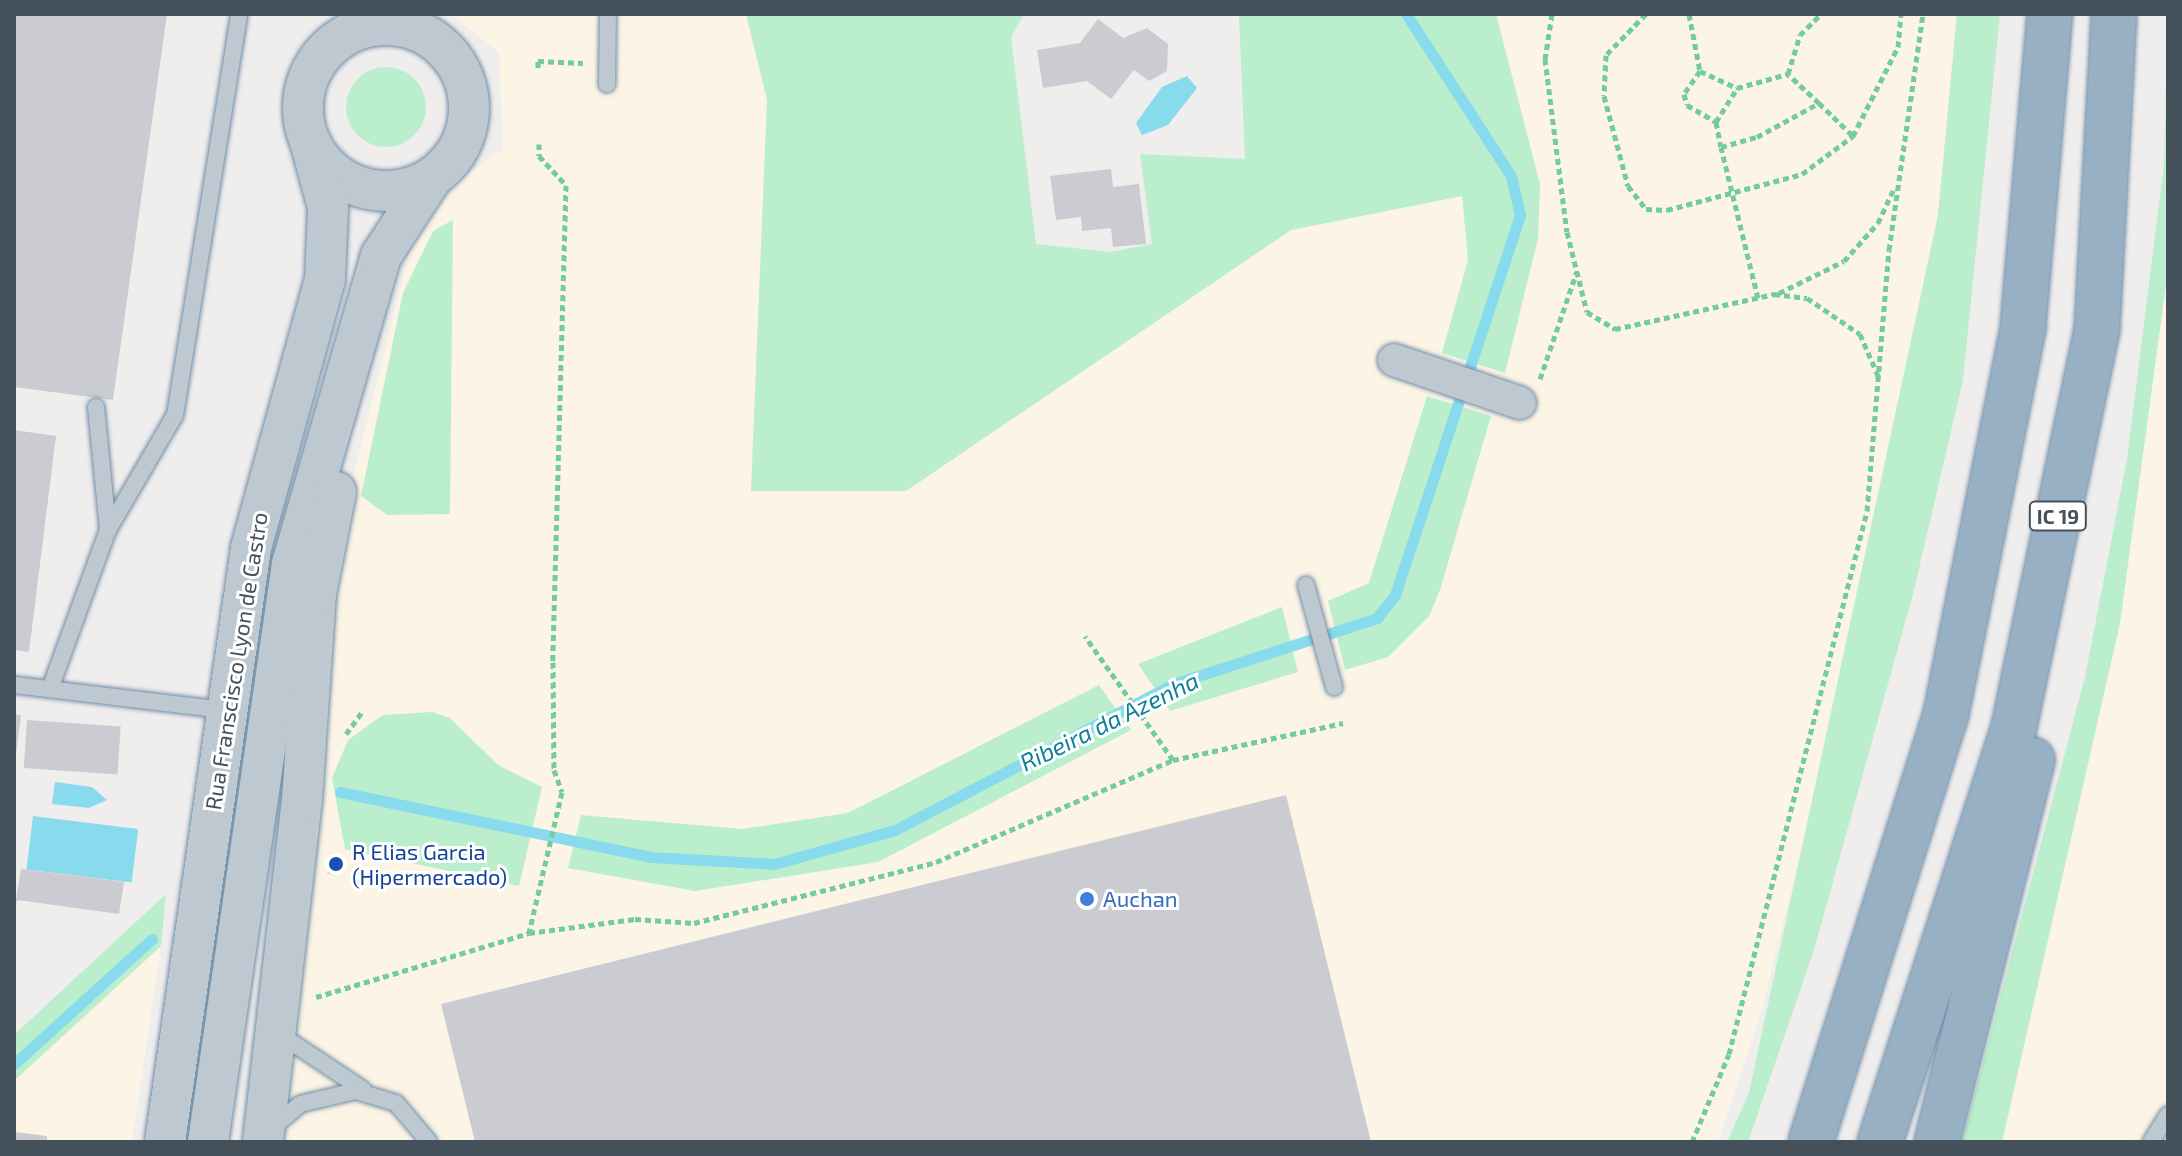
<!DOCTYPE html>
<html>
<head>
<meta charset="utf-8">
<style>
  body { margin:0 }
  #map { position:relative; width:2182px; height:1156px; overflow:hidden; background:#f0eded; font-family:"Exo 2",sans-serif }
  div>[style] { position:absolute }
  .commercial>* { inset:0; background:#fcf4e5 }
  .green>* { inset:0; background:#baeecc }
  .round { border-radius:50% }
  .water>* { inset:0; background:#87dbec; transform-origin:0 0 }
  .stream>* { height:11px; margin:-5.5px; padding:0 5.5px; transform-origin:5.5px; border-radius:5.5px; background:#87dbec }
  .building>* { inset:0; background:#caccd2; transform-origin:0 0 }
  .path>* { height:5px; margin-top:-2.5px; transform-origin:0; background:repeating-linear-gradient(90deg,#72cc9c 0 6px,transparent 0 10px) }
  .roads { filter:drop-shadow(0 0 2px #6f8da8) drop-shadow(0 0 2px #6f8da8) }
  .service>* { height:16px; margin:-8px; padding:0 8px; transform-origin:8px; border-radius:8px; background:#bdc8d0 }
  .minor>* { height:32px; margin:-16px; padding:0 16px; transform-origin:16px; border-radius:16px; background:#bdc8d0 }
  .tertiary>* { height:40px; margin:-20px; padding:0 20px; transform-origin:20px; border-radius:20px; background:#bdc8d0 }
  .tertiary>.ring { margin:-20px; padding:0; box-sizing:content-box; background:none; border:40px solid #bdc8d0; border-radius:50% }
  .trunk>* { height:44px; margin:-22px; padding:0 22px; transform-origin:22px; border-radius:22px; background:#98b0c4 }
  .dots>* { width:22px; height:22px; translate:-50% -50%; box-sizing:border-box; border:4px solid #fff; border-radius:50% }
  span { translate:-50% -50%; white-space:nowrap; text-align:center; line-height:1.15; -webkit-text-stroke:6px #fff; paint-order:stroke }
  .shield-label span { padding:2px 6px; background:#fff; border:2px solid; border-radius:6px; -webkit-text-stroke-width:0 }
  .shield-label { font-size:20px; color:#45515a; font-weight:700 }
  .street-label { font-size:22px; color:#45515a }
  .transit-label { font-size:22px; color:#164399 }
  .left { translate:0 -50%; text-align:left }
  .shop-label { font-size:22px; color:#366cbe }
  .water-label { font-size:24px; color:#0c8198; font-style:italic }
  .frame { position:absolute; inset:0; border:16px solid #45515a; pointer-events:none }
</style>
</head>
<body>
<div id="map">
  <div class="commercial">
    <i style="clip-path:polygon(451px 14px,746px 14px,767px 100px,751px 491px,906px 491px,1291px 230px,1463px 196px,1534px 170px,1496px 14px,1957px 14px,1938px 214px,1905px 423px,1762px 1010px,1718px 1142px,285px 1142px,310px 647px,410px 250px,446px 189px,503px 149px,499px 52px)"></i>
    <i style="clip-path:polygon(2168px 270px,2168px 1142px,2002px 1142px,2120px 623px)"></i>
    <i style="clip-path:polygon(161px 946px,132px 1142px,14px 1142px,14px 1081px)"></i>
  </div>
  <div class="green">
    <i style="clip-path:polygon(746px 14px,1024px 14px,1011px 37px,1036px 244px,1110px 252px,1152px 244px,1140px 154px,1245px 159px,1239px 14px,1496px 14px,1540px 184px,1538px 239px,1505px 373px,1442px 353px,1468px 260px,1462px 196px,1291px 230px,906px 491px,751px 491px,767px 100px)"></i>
    <i style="clip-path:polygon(1957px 14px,2000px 14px,1963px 380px,1913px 594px,1814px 950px,1748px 1142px,1727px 1142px,1749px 1093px,1938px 215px)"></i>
    <i style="clip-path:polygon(2168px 14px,2168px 270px,2120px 623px,2002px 1142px,1962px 1142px,2085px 677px,2127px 459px,2164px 164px)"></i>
    <i class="round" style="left:346px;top:67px;width:80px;height:80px"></i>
    <i style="clip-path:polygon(453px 220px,450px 514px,387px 515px,361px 496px,403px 293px,433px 231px)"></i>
    <i style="clip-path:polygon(1427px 396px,1491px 416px,1440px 590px,1429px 616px,1388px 657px,1345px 670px,1328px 601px,1369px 583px)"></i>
    <i style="clip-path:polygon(1282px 607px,1298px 672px,1170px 711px,1138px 664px)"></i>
    <i style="clip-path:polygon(1099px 685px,1131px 730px,878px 862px,695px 891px,568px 868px,581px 815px,742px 829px,848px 813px)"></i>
    <i style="clip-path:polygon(432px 712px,450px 718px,498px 765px,542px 787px,519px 886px,345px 849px,332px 778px,348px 740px,383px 715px)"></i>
    <i style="clip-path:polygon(166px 894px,161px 946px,14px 1081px,14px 1035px)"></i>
  </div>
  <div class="water">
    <i style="clip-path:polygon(1187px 76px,1197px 88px,1168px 125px,1142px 135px,1136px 123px,1162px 87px)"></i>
    <i style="clip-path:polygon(55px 782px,92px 787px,107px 800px,89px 808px,52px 804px)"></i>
    <i style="left:33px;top:816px;width:106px;height:54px;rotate:7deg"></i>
  </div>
  <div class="stream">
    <i style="left:340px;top:792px;width:317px;rotate:11.8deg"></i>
    <i style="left:650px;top:857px;width:124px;rotate:3.2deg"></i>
    <i style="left:774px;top:864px;width:126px;rotate:-15.7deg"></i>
    <i style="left:895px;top:830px;width:314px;rotate:-27.7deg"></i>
    <i style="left:1173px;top:684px;width:214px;rotate:-17.9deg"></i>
    <i style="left:1377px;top:618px;width:29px;rotate:-52deg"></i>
    <i style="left:1395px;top:595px;width:400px;rotate:-71.8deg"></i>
    <i style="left:1520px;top:215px;width:40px;rotate:-103deg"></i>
    <i style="left:1511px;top:176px;width:193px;rotate:-122.9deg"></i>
    <i style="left:14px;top:1064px;width:186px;rotate:-42.2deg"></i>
  </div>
  <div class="building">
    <i style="clip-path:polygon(14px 14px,167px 14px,113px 400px,14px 387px)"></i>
    <i style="clip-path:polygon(1098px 19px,1123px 38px,1147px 28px,1168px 44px,1167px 71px,1149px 81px,1134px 70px,1111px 99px,1087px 81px,1043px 88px,1037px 50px,1080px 43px)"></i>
    <i style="clip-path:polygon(1111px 169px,1113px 187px,1139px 184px,1146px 244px,1113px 247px,1111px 228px,1082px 231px,1081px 217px,1056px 220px,1050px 176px)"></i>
    <i style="clip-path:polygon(14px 430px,56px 436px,29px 652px,14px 650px)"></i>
    <i style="clip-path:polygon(14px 714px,21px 715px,16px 755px,14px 755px)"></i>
    <i style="left:27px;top:720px;width:94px;height:48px;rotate:4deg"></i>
    <i style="clip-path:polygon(1286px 795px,1371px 1142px,475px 1142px,441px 1004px)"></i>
    <i style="left:332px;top:853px;width:9px;height:21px;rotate:13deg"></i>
    <i style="clip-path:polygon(21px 869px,124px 882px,119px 914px,17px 900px,14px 912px)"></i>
    <i style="clip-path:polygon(14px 1132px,47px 1136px,47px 1142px,14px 1142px)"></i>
  </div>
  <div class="path">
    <i style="left:1552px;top:14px;width:46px;rotate:98.8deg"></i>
    <i style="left:1545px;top:59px;width:174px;rotate:82.8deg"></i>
    <i style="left:1567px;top:232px;width:82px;rotate:76deg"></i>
    <i style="left:1587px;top:312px;width:33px;rotate:31deg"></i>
    <i style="left:1615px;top:329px;width:163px;rotate:-12.4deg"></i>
    <i style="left:1774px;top:294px;width:33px;rotate:7deg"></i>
    <i style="left:1807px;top:298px;width:64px;rotate:34.2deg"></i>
    <i style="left:1860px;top:334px;width:48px;rotate:66.6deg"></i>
    <i style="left:1646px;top:14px;width:57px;rotate:134.3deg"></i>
    <i style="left:1606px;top:55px;width:41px;rotate:92.8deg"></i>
    <i style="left:1604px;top:96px;width:93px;rotate:75.1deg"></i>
    <i style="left:1628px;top:186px;width:29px;rotate:52deg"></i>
    <i style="left:1646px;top:209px;width:21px;rotate:3deg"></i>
    <i style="left:1667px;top:210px;width:140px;rotate:-14.9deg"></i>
    <i style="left:1802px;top:174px;width:64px;rotate:-36.7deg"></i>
    <i style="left:1853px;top:136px;width:100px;rotate:-63.2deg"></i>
    <i style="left:1898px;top:47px;width:33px;rotate:-85deg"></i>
    <i style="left:1689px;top:14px;width:58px;rotate:79.1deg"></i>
    <i style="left:1700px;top:71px;width:28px;rotate:125deg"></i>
    <i style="left:1684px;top:94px;width:11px;rotate:75deg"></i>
    <i style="left:1687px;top:105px;width:34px;rotate:30deg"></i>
    <i style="left:1716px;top:122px;width:25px;rotate:79deg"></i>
    <i style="left:538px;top:68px;width:7px;rotate:-90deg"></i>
    <i style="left:538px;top:61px;width:45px;rotate:2.5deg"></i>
    <i style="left:1700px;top:71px;width:41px;rotate:24.7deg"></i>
    <i style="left:1819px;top:103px;width:42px;rotate:-136.9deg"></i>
    <i style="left:1788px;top:74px;width:41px;rotate:-72.9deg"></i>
    <i style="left:1800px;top:35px;width:30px;rotate:-45deg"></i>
    <i style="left:1716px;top:122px;width:40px;rotate:-58deg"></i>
    <i style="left:1737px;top:88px;width:53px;rotate:-15.4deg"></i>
    <i style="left:539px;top:144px;width:12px;rotate:90deg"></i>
    <i style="left:539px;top:156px;width:40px;rotate:47deg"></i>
    <i style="left:566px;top:185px;width:477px;rotate:91.6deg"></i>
    <i style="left:553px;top:662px;width:108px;rotate:89.5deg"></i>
    <i style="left:554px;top:770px;width:23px;rotate:70deg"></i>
    <i style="left:562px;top:792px;width:145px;rotate:103.2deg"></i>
    <i style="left:529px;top:933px;width:107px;rotate:-7.5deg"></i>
    <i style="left:635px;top:919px;width:59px;rotate:3.9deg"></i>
    <i style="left:694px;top:923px;width:250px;rotate:-14.1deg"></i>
    <i style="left:936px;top:862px;width:258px;rotate:-23.3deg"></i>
    <i style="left:1173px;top:760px;width:152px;rotate:-125.4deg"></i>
    <i style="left:1779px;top:293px;width:72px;rotate:-26.2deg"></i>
    <i style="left:1844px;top:261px;width:51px;rotate:-48.2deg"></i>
    <i style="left:1878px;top:223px;width:38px;rotate:-65deg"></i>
    <i style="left:1758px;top:298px;width:155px;rotate:-103.8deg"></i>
    <i style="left:1721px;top:147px;width:37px;rotate:-16deg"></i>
    <i style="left:1757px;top:137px;width:71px;rotate:-28.7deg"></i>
    <i style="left:1819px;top:103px;width:47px;rotate:44.1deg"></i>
    <i style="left:1540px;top:379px;width:114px;rotate:-71.1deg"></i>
    <i style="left:346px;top:734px;width:27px;rotate:-54deg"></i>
    <i style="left:1173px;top:760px;width:174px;rotate:-12.3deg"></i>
    <i style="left:316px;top:997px;width:222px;rotate:-16.7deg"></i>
    <i style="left:340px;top:1142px;width:16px"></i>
    <i style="left:1692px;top:1142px;width:95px;rotate:-67.2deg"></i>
    <i style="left:1729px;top:1054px;width:560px;rotate:-75.74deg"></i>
    <i style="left:1867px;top:511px;width:262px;rotate:-85.2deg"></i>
    <i style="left:1889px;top:250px;width:238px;rotate:-81.8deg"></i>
  </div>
  <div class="roads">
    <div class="service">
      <i style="left:607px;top:84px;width:70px;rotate:-89.2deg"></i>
      <i style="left:96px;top:407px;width:124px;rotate:84.4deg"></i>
      <i style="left:1306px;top:585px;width:106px;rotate:74.6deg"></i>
      <i style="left:14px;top:685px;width:212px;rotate:6.8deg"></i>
      <i style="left:50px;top:689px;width:169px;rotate:-70deg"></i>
      <i style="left:108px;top:530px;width:133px;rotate:-59.8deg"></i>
      <i style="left:175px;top:415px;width:406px;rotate:-80.9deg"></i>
      <i style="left:279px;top:1034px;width:100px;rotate:33.5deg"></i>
      <i style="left:273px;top:1127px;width:35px;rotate:-40deg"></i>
      <i style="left:300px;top:1104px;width:57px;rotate:-13.1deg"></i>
      <i style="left:356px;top:1091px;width:42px;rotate:16.7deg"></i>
      <i style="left:396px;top:1103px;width:51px;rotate:49.8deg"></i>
      <i style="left:2151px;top:1142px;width:32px;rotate:-58deg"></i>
    </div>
    <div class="minor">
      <i style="left:1394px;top:360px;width:133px;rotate:18.8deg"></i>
    </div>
    <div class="tertiary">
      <i class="ring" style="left:303px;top:25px;width:126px;height:126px"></i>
      <i style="left:165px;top:1142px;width:600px;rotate:-81.76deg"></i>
      <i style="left:251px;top:548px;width:278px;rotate:-74.6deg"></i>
      <i style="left:325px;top:280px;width:73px;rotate:-87.6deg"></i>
      <i style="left:328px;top:207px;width:68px;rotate:-105.3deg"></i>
      <i style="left:208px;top:1142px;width:584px;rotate:-81.73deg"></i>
      <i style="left:292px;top:564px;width:321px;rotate:-73.9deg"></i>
      <i style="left:381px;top:256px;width:92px;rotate:-57deg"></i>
      <i style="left:263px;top:1142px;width:344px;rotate:-83.5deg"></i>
      <i style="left:302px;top:800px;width:206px;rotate:-86.1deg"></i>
      <i style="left:316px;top:594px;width:104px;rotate:-78.9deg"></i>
    </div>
    <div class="trunk">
      <i style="left:1811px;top:1142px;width:449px;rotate:-72.5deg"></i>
      <i style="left:1946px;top:714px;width:395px;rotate:-78.7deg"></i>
      <i style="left:2023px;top:327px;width:314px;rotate:-85.1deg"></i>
      <i style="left:1880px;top:1142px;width:436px;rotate:-72.1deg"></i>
      <i style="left:2014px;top:727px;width:407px;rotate:-78.2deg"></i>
      <i style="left:2097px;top:329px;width:315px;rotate:-86.9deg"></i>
      <i style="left:1937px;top:1142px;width:394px;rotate:-76deg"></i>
    </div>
  </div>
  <div class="dots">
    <i style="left:336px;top:864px;background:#1a4fb4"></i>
    <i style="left:1087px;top:899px;background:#3f7fe0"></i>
  </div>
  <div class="shield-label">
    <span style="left:2058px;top:516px">IC 19</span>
  </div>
  <div class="street-label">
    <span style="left:236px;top:661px;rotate:-81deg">Rua Franscisco Lyon de Castro</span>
  </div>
  <div class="transit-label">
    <span class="left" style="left:352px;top:864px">R Elias Garcia<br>(Hipermercado)</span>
  </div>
  <div class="shop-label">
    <span class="left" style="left:1103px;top:899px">Auchan</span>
  </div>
  <div class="water-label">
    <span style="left:1109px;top:721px;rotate:-26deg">Ribeira da Azenha</span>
  </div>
  <div class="frame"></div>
</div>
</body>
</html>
